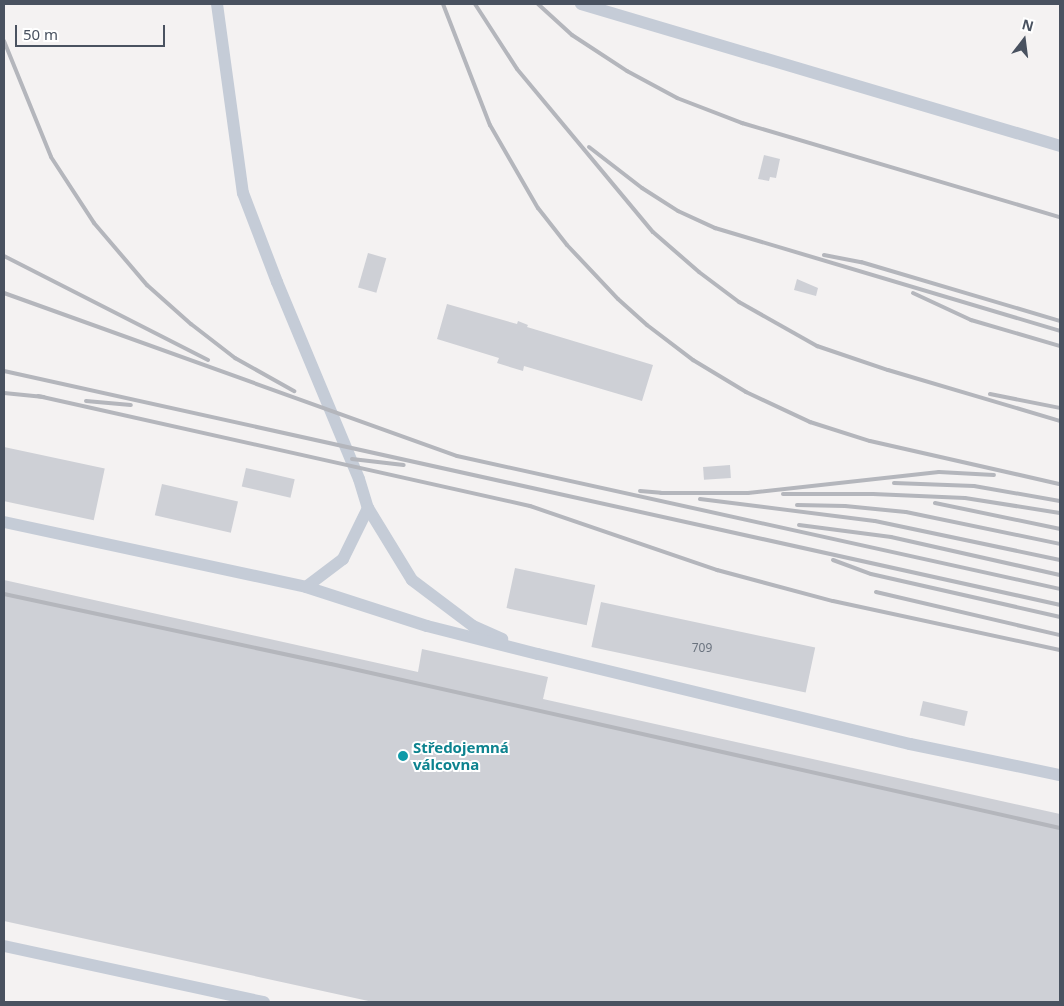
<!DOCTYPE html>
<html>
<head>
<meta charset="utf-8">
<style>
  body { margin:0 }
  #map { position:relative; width:1064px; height:1006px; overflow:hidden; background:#f4f2f2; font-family:"Noto Sans",sans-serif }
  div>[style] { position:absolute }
  .building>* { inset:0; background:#ced0d6; transform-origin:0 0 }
  .lane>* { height:12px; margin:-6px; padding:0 6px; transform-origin:6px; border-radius:6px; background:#c5ccd7 }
  .rail>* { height:4px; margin:-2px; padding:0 2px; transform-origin:2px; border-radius:2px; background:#b4b6bc }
  .dots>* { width:14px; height:14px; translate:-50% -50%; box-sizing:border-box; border:2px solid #fff; border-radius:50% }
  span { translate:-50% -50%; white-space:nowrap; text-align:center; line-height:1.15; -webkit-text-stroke:4px #fff; paint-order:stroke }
  .number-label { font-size:12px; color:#6a727e }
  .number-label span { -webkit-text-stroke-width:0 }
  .culture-label { font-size:15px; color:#0d838f; font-weight:700 }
  .left { translate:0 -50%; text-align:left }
  .frame { position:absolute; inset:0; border:5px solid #495260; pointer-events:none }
  .north { position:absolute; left:999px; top:15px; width:50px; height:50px; -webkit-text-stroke:4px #fff; paint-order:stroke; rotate:15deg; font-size:14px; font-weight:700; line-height:20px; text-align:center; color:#495260 }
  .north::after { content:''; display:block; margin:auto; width:18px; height:22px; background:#495260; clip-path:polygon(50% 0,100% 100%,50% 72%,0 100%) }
  .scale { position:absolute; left:15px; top:25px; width:150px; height:22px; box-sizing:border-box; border:2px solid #495260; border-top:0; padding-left:6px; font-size:15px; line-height:18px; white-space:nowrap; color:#495260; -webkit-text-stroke:4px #fff; paint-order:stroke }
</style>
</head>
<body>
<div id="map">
  <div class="building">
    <i style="clip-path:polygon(764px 155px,780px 159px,776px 178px,770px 177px,769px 181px,758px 179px)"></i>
    <i style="left:368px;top:253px;width:19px;height:36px;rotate:16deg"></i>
    <i style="clip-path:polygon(797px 279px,818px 288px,816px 296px,794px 290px)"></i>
    <i style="clip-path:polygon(447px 304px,517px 324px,518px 321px,528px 325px,527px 327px,653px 365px,642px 401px,524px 366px,523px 371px,497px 363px,499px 358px,437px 339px)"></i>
    <i style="left:4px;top:447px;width:103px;height:53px;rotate:12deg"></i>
    <i style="left:730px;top:465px;width:13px;height:27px;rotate:86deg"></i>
    <i style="left:246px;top:468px;width:50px;height:19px;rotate:13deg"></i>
    <i style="left:162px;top:484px;width:78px;height:32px;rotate:13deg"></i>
    <i style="left:515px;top:568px;width:82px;height:41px;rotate:12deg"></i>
    <i style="clip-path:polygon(4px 580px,418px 672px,422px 649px,548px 677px,543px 699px,1060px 814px,1060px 1002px,373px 1002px,4px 921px)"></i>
    <i style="left:601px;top:602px;width:219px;height:46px;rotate:12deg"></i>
    <i style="left:923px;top:701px;width:46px;height:15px;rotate:13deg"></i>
  </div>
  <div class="lane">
    <i style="left:217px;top:4px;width:191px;rotate:82.2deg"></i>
    <i style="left:243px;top:193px;width:95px;rotate:69.1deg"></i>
    <i style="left:277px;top:282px;width:213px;rotate:67.4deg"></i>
    <i style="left:359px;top:479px;width:30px;rotate:73deg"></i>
    <i style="left:368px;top:508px;width:57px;rotate:116.1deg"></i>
    <i style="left:343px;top:559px;width:46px;rotate:142.9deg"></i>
    <i style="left:581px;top:4px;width:500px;rotate:16.5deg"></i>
    <i style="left:368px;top:508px;width:84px;rotate:58.6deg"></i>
    <i style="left:412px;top:580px;width:76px;rotate:37deg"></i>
    <i style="left:473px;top:626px;width:32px;rotate:24deg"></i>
    <i style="left:4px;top:522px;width:309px;rotate:12.1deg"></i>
    <i style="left:306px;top:587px;width:127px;rotate:17.9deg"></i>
    <i style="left:427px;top:626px;width:114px;rotate:14.2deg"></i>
    <i style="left:538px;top:654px;width:383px;rotate:13.6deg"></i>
    <i style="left:910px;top:744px;width:153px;rotate:11.7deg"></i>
    <i style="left:4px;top:946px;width:266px;rotate:12.2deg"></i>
  </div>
  <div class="rail">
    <i style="left:443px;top:4px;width:130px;rotate:68.8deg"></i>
    <i style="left:490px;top:125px;width:96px;rotate:60deg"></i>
    <i style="left:538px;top:208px;width:47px;rotate:51.9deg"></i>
    <i style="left:567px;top:245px;width:74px;rotate:46.6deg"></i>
    <i style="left:618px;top:299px;width:39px;rotate:42deg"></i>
    <i style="left:647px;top:325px;width:58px;rotate:37.3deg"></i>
    <i style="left:693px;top:360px;width:62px;rotate:31.1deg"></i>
    <i style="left:746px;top:392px;width:71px;rotate:25.1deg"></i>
    <i style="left:810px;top:422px;width:63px;rotate:17.6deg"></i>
    <i style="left:870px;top:441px;width:195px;rotate:12.8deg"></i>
    <i style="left:475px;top:4px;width:77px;rotate:57.1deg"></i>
    <i style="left:517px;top:69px;width:212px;rotate:50.2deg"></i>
    <i style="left:653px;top:232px;width:61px;rotate:41deg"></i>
    <i style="left:699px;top:272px;width:50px;rotate:36.9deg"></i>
    <i style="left:739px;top:302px;width:90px;rotate:29.4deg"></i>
    <i style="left:817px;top:346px;width:75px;rotate:18.7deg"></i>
    <i style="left:888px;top:370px;width:179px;rotate:16.5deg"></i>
    <i style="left:538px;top:4px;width:46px;rotate:42.4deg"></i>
    <i style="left:572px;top:35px;width:66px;rotate:33.2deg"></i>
    <i style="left:627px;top:71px;width:57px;rotate:28.4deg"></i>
    <i style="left:677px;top:98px;width:70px;rotate:21deg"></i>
    <i style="left:742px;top:123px;width:332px;rotate:16.5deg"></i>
    <i style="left:4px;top:41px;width:125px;rotate:67.9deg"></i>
    <i style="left:51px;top:157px;width:79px;rotate:56.9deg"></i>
    <i style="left:94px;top:223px;width:82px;rotate:49.5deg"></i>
    <i style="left:147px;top:285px;width:59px;rotate:41.6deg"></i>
    <i style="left:191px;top:324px;width:56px;rotate:37.7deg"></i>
    <i style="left:235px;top:358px;width:68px;rotate:29.2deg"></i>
    <i style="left:589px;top:147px;width:67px;rotate:37.7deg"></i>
    <i style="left:642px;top:188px;width:43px;rotate:32.6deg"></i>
    <i style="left:678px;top:211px;width:41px;rotate:24.7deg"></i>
    <i style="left:715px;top:228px;width:360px;rotate:16.6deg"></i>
    <i style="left:824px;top:255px;width:38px;rotate:11deg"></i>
    <i style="left:861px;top:262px;width:208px;rotate:16.5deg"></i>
    <i style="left:4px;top:256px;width:229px;rotate:27deg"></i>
    <i style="left:4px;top:293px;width:481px;rotate:19.8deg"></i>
    <i style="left:457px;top:456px;width:617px;rotate:12.44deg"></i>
    <i style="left:913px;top:293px;width:64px;rotate:25deg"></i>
    <i style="left:971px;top:320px;width:93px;rotate:16.3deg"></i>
    <i style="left:4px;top:371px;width:1082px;rotate:12.49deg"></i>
    <i style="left:4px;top:393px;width:40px;rotate:5.7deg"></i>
    <i style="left:990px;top:394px;width:71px;rotate:11.3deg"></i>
    <i style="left:38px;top:396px;width:504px;rotate:12.6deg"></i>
    <i style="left:530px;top:506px;width:198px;rotate:18.9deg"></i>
    <i style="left:717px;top:570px;width:120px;rotate:15deg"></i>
    <i style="left:833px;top:601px;width:232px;rotate:12.2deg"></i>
    <i style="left:86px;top:401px;width:45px;rotate:5.1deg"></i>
    <i style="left:352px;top:459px;width:52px;rotate:6.6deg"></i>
    <i style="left:894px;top:483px;width:80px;rotate:2.1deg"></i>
    <i style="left:974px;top:486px;width:87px;rotate:9.9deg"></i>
    <i style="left:640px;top:491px;width:21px;rotate:5deg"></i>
    <i style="left:661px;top:493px;width:87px"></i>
    <i style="left:748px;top:493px;width:192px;rotate:-6.3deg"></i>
    <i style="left:939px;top:472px;width:55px;rotate:3.1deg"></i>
    <i style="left:783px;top:494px;width:90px"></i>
    <i style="left:873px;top:494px;width:92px;rotate:2.5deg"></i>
    <i style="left:965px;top:498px;width:96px;rotate:9deg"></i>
    <i style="left:700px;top:499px;width:176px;rotate:7.2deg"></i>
    <i style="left:875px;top:521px;width:189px;rotate:11.9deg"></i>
    <i style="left:935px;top:503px;width:128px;rotate:11.7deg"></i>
    <i style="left:797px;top:505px;width:48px;rotate:1.2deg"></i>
    <i style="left:845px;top:506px;width:61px;rotate:5.6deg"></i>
    <i style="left:906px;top:512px;width:157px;rotate:11.7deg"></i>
    <i style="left:799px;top:525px;width:93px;rotate:7.4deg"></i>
    <i style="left:891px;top:537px;width:173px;rotate:12.7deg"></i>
    <i style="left:833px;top:560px;width:40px;rotate:20.2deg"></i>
    <i style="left:871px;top:574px;width:194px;rotate:12.8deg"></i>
    <i style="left:876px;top:592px;width:189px;rotate:13.2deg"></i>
    <i style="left:4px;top:594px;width:334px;rotate:12.1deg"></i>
    <i style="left:331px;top:664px;width:747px;rotate:12.68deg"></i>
  </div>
  <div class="dots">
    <i style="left:403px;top:756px;background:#0f9aa8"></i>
  </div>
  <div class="number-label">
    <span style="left:702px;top:648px">709</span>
  </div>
  <div class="culture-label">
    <span class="left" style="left:413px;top:756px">Středojemná<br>válcovna</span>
  </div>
  <div class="frame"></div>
  <div class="north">N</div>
  <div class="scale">50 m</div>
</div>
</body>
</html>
